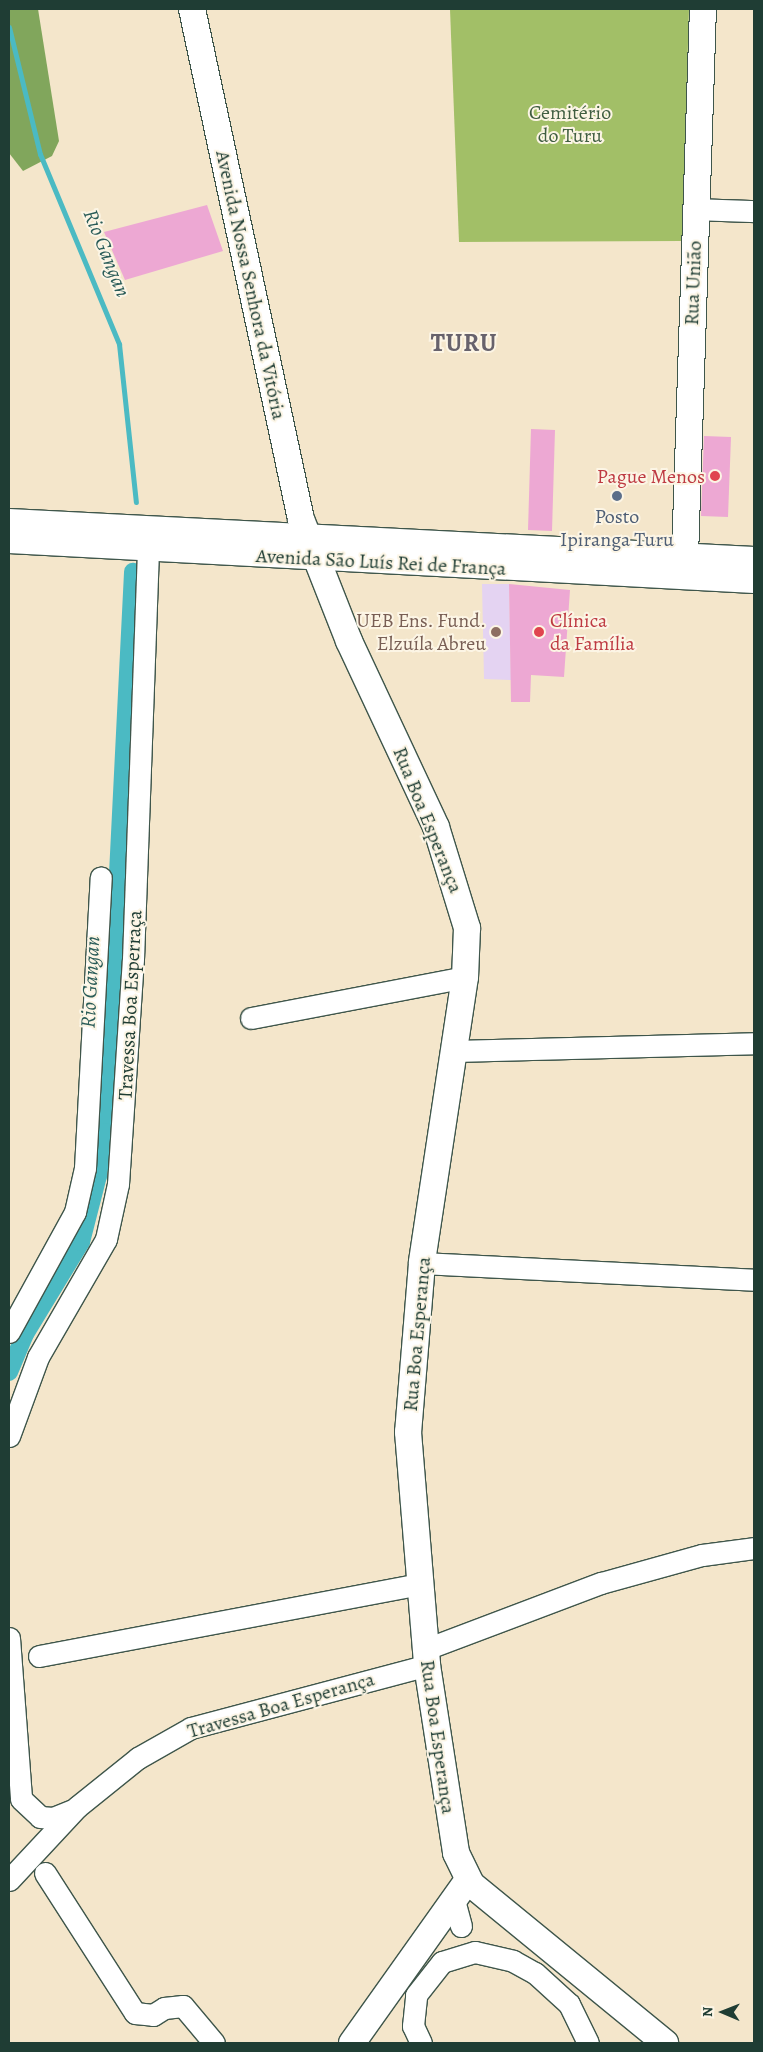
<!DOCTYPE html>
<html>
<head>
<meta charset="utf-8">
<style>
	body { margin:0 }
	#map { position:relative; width:763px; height:2052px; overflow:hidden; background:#f4e6cb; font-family:Alegreya,serif }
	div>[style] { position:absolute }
	.built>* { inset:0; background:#e4d3f2 }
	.green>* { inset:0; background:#a2bf67 }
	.forest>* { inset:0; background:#81a65c }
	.stream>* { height:5px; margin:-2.5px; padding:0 2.5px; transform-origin:2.5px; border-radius:2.5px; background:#4bbac3 }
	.canal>* { height:18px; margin:-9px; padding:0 9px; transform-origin:9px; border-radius:9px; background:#4bbac3 }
	.building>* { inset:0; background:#eda8d3 }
	.roads { filter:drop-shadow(1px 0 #3f564b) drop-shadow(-1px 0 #3f564b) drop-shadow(0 1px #3f564b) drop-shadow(0 -1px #3f564b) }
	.minor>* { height:21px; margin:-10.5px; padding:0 10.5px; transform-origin:10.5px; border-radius:10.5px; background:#fff }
	.major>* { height:26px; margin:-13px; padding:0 13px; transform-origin:13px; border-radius:13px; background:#fff }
	.dots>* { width:14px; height:14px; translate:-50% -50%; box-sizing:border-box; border:2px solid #fcf5e5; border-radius:50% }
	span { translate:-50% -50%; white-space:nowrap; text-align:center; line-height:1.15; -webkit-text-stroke:4px #fcf5e5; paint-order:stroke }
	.park-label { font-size:20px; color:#405e41 }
	.street-label { font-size:20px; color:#1f3d34 }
	.health-label { font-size:20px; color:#be3a42 }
	.right { translate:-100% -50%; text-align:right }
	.left { translate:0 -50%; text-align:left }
	.service-label { font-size:20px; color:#4e5e75 }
	.education-label { font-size:20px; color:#785e54 }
	.water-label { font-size:21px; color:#2a5c58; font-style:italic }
	.district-label { font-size:25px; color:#67626c; font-weight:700; letter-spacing:1px }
	.frame { position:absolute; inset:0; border:10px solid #1f3d34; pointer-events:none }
	.north { position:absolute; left:698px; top:1987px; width:50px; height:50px; -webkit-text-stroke:4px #fcf5e5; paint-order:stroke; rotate:271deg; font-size:14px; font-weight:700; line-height:20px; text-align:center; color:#1f3d34 }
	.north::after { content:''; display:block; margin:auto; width:18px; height:22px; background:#1f3d34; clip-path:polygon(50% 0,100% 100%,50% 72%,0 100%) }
</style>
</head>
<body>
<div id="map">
	<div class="built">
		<i style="clip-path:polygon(482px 584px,509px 584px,511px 680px,484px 679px)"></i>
	</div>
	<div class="green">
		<i style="clip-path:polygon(450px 9px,689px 9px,682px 241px,459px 242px)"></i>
	</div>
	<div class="forest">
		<i style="clip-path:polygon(9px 9px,38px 9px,59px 141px,52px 156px,23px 171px,9px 153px)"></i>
	</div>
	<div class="stream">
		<i style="left:9px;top:27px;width:131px;rotate:76.3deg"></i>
		<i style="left:40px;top:154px;width:206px;rotate:67.4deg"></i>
		<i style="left:119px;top:344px;width:159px;rotate:83.9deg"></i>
	</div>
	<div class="canal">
		<i style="left:9px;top:1372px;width:41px;rotate:-67.2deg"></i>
		<i style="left:25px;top:1334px;width:108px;rotate:-58.7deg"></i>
		<i style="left:81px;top:1242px;width:68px;rotate:-75.6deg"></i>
		<i style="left:98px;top:1176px;width:62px;rotate:-82.5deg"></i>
		<i style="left:106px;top:1115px;width:544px;rotate:-87.15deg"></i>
	</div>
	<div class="building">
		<i style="clip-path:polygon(207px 205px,223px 251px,125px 280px,104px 232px)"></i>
		<i style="clip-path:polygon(531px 429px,555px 430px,552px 531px,528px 530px)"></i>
		<i style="clip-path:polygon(704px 436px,731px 437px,728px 517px,701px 516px)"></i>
		<i style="clip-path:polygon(509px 584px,570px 590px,564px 677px,531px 675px,530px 702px,511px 702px)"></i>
	</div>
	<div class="roads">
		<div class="minor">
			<i style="left:696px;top:209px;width:58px;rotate:2deg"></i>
			<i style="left:251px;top:1018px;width:218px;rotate:-10.8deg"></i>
			<i style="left:455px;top:1051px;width:299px;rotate:-1.5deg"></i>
			<i style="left:422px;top:1263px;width:332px;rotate:2.9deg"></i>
			<i style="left:9px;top:1332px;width:137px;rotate:-61.2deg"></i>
			<i style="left:75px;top:1212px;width:45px;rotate:-77.2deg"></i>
			<i style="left:85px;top:1168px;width:291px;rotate:-86.9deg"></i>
			<i style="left:9px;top:1436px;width:84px;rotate:-69.8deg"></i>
			<i style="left:38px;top:1357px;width:136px;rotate:-60deg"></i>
			<i style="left:106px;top:1239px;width:56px;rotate:-77.7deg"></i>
			<i style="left:118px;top:1184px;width:225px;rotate:-86.2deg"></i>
			<i style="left:133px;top:959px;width:410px;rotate:-87.9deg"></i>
			<i style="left:9px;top:1638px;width:161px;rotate:85.7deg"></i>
			<i style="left:21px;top:1799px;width:26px;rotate:43deg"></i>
			<i style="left:40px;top:1817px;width:13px;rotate:4deg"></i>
			<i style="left:53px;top:1818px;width:22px;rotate:-22deg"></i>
			<i style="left:426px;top:1649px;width:187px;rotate:-20.7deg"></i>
			<i style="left:601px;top:1583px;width:105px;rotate:-15.5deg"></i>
			<i style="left:702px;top:1555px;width:52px;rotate:-7.7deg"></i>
			<i style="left:39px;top:1656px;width:387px;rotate:-10.7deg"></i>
			<i style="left:45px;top:1873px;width:166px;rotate:57.3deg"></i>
			<i style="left:135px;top:2013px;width:18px;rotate:6deg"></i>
			<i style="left:153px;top:2015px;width:13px;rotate:-32deg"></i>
			<i style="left:164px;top:2008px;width:19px;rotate:-6deg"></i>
			<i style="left:183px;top:2006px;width:48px;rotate:50deg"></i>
			<i style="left:9px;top:1880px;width:100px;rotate:-47deg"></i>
			<i style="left:77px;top:1807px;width:78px;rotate:-38.8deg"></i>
			<i style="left:138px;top:1758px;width:61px;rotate:-29.5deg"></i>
			<i style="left:191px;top:1728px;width:244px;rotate:-14.9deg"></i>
			<i style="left:454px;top:1900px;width:27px;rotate:75deg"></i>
			<i style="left:421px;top:2043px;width:19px;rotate:-115deg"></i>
			<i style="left:413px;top:2026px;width:31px;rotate:-84deg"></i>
			<i style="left:416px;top:1995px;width:42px;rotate:-51.8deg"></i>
			<i style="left:442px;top:1962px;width:34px;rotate:-17deg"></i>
			<i style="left:475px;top:1952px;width:39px;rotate:13deg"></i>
			<i style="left:513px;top:1961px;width:25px;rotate:29deg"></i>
			<i style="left:535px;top:1973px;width:46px;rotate:42.4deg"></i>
			<i style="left:569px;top:2004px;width:43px;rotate:64deg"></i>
		</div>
		<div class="major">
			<i style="left:192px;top:9px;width:522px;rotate:77.94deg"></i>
			<i style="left:301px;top:519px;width:131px;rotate:68.5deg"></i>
			<i style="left:349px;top:641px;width:205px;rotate:64.9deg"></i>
			<i style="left:436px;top:827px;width:106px;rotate:72.9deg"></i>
			<i style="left:467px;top:928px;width:49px;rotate:92.3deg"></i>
			<i style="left:465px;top:977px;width:289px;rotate:98.6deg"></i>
			<i style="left:422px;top:1263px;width:170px;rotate:94.7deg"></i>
			<i style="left:408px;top:1432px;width:234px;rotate:85.3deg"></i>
			<i style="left:427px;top:1665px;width:190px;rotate:81.2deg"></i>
			<i style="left:456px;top:1853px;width:34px;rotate:64deg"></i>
			<i style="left:471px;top:1884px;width:251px;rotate:39.3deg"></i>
			<i style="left:9px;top:522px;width:746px;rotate:2.92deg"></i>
			<i style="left:9px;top:540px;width:746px;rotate:3.07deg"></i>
			<i style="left:685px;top:556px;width:547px;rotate:-88.12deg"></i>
			<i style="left:352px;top:2043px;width:200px;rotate:-54.6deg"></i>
		</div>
	</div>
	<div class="dots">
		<i style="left:715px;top:476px;background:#e0444e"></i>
		<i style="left:617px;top:496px;background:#5c6f8a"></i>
		<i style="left:496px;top:632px;background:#8d6e63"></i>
		<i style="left:539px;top:632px;background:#e0444e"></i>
	</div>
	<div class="park-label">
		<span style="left:570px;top:124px">Cemitério<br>do Turu</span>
	</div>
	<div class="street-label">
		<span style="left:693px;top:283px;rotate:-88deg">Rua União</span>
		<span style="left:251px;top:285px;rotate:78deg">Avenida Nossa Senhora da Vitória</span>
		<span style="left:381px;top:562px;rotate:3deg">Avenida São Luís Rei de França</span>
		<span style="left:428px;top:820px;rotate:68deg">Rua Boa Esperança</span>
		<span style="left:130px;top:1005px;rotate:-87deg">Travessa Boa Esperraça</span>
		<span style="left:417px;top:1334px;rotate:-85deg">Rua Boa Esperança</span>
		<span style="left:281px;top:1705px;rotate:-16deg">Travessa Boa Esperança</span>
		<span style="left:438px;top:1737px;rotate:82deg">Rua Boa Esperança</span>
	</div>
	<div class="health-label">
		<span class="right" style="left:705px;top:476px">Pague Menos</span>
		<span class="left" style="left:550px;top:632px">Clínica<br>da Família</span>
	</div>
	<div class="service-label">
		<span style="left:617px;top:528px">Posto<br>Ipiranga Turu</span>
	</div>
	<div class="education-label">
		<span class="right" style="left:486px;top:632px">UEB Ens. Fund.<br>Elzuíla Abreu</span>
	</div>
	<div class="water-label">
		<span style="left:107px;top:253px;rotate:68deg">Rio Gangan</span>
		<span style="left:90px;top:982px;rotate:-87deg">Rio Gangan</span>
	</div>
	<div class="district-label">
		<span style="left:464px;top:343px">TURU</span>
	</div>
	<div class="frame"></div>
	<div class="north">N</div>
</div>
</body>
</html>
